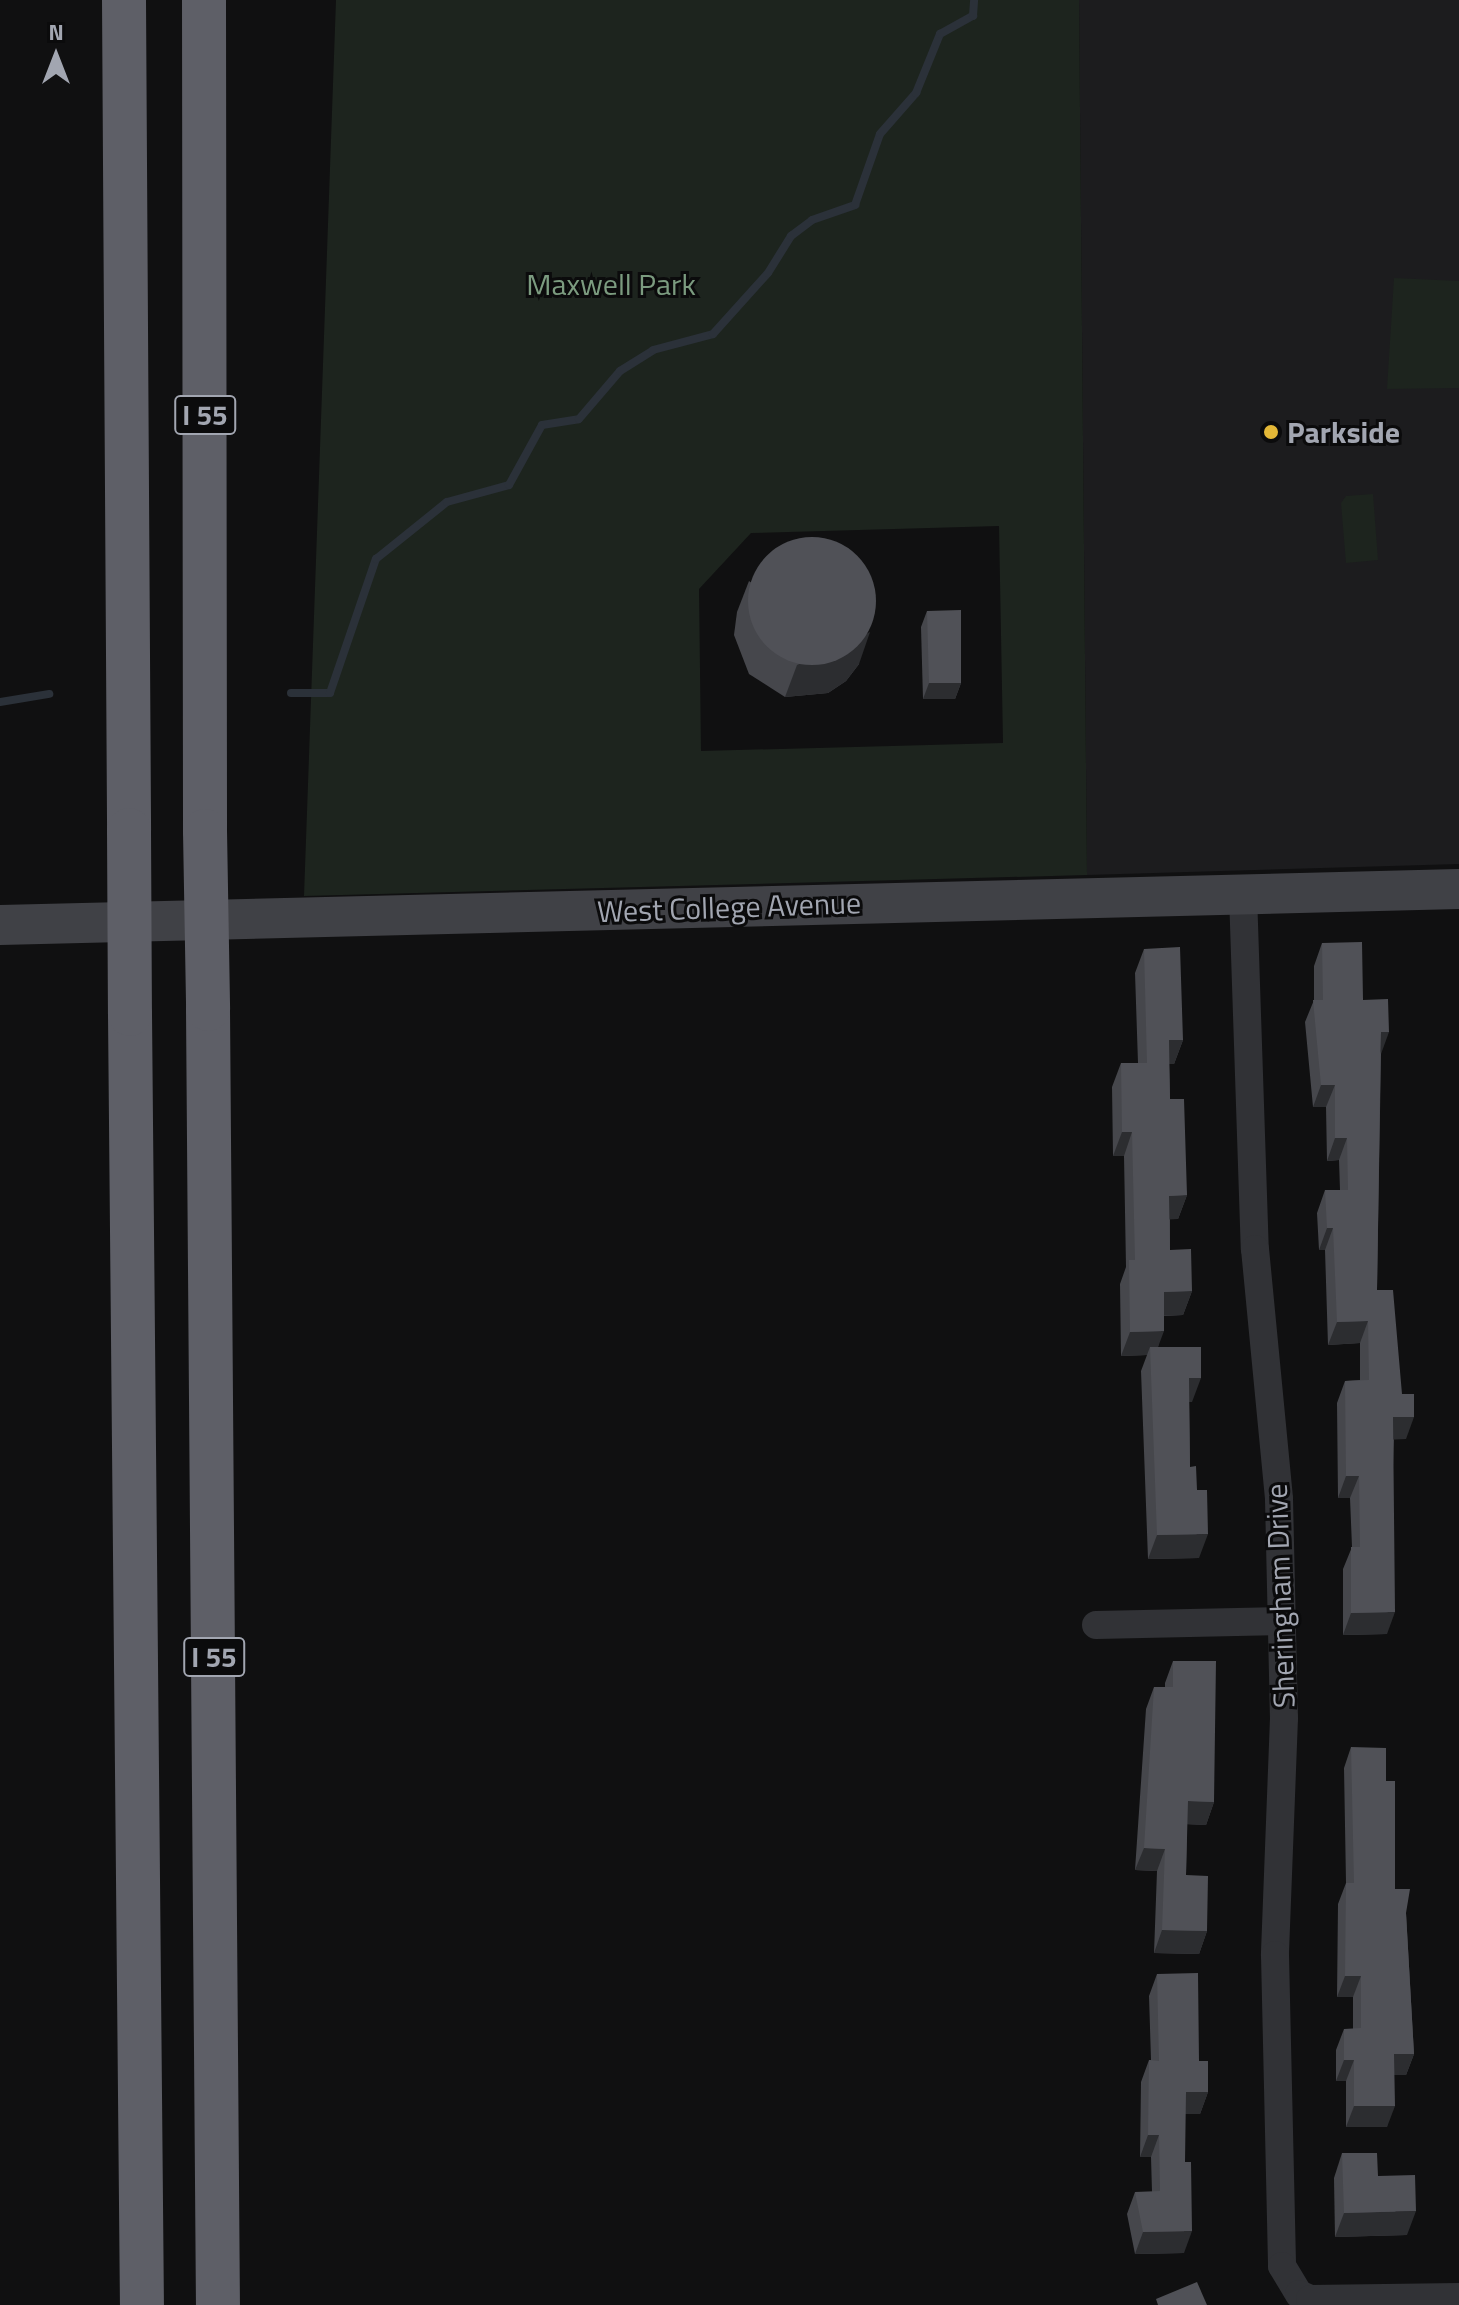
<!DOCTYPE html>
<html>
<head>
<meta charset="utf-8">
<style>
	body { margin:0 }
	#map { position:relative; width:1459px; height:2305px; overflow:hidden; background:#101011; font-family:"Titillium Web",sans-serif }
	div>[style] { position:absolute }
	.built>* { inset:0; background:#1c1c1e }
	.green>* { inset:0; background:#1d241e }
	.stream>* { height:8px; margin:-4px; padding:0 4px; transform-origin:4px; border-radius:4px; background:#2b3139 }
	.street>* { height:28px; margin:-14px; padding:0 14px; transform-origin:14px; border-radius:14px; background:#313236 }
	.secondary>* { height:40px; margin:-20px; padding:0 20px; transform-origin:20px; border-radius:20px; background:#404146 }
	.highway>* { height:44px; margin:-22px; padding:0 22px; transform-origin:22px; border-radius:22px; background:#5e5f67 }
	.highway-bridge>* { height:44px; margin:-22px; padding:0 22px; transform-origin:22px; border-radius:22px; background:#5e5f67 }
	.wall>* { inset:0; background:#46474c }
	.shaded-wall>* { inset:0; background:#2c2d30 }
	.building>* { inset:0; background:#505157 }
	.round { border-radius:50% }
	.dots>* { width:22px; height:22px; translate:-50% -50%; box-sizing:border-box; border:4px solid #0b0b0c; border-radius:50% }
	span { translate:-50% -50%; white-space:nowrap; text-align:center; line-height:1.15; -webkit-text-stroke:6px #0b0b0c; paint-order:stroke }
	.shield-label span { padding:2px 6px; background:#0b0b0c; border:2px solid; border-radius:6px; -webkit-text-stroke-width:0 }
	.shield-label { font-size:28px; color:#a2a6b1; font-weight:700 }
	.park-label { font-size:30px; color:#7b9b7f }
	.poi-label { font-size:30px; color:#a2a6b1; font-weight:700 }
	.left { translate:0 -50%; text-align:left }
	.street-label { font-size:30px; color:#a2a6b1 }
	.north { position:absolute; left:16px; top:16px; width:80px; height:80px; -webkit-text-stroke:6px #0b0b0c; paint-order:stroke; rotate:0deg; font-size:22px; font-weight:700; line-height:32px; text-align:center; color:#a2a6b1 }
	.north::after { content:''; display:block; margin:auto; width:28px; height:36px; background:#a2a6b1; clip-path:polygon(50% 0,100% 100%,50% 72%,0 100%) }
</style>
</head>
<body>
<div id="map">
	<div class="built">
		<i style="clip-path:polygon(1079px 0,1459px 0,1459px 864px,1087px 875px)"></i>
	</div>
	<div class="green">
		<i style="clip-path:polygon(evenodd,336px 0,1079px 0,1087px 875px,304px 896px,336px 0,999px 526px,1003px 743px,701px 751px,699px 589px,751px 533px,999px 526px)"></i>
		<i style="clip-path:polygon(1394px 278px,1459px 281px,1459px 388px,1387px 389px)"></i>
		<i style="clip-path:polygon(1373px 494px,1378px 560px,1346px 563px,1341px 503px,1346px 496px)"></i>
	</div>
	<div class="stream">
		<i style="left:291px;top:693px;width:39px"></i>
		<i style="left:330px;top:693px;width:142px;rotate:-71.1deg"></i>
		<i style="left:376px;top:559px;width:91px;rotate:-38.8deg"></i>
		<i style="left:447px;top:502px;width:64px;rotate:-15.3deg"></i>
		<i style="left:509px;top:485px;width:68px;rotate:-61.2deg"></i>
		<i style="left:542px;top:425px;width:37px;rotate:-9deg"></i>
		<i style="left:579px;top:419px;width:63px;rotate:-49.5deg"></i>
		<i style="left:620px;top:371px;width:39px;rotate:-32deg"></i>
		<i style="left:653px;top:350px;width:62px;rotate:-14.9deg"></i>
		<i style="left:713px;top:334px;width:82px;rotate:-48deg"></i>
		<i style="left:768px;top:273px;width:44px;rotate:-58.1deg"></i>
		<i style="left:791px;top:236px;width:26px;rotate:-37deg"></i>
		<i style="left:812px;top:220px;width:46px;rotate:-19.2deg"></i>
		<i style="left:855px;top:205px;width:75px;rotate:-70.6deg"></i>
		<i style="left:880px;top:134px;width:55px;rotate:-48.7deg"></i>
		<i style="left:916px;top:93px;width:64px;rotate:-67.9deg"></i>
		<i style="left:940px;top:34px;width:38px;rotate:-29deg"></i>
		<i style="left:973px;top:16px;width:16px;rotate:-86deg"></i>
		<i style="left:0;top:702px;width:50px;rotate:-9.3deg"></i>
	</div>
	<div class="street">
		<i style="left:1243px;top:894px;width:355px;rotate:88.1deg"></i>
		<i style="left:1255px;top:1249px;width:251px;rotate:84.5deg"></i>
		<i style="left:1279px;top:1499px;width:219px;rotate:88.7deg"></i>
		<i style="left:1284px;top:1718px;width:237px;rotate:92.2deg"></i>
		<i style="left:1275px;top:1955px;width:311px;rotate:88.7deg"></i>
		<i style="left:1282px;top:2266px;width:33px;rotate:59deg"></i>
		<i style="left:1299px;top:2294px;width:12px;rotate:24deg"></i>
		<i style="left:1310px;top:2299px;width:149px;rotate:-0.8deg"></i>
		<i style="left:1096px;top:1625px;width:186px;rotate:-1.2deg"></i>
	</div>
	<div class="secondary">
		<i style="left:0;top:925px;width:1459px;rotate:-1.41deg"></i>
	</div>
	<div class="highway">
		<i style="left:124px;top:0;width:830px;rotate:89.65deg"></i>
		<i style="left:204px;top:0;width:831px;rotate:89.93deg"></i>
		<i style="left:208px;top:1009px;width:1296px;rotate:89.56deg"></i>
		<i style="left:130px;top:1014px;width:1291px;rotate:89.47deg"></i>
	</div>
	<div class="highway-bridge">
		<i style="left:129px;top:830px;width:184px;rotate:89.7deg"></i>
		<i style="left:205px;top:831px;width:178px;rotate:89deg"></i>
	</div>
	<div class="wall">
		<i style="clip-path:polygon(749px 581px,859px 664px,846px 681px,828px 693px,785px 697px,749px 674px,734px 635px,737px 612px)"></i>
		<i style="clip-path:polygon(927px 611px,961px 683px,955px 699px,923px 699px,921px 627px)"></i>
		<i style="clip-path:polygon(1322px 943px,1363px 1000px,1381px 1054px,1377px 1290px,1406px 1439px,1394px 1439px,1387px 1634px,1343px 1635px,1343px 1569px,1352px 1547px,1350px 1498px,1338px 1498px,1337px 1403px,1345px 1381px,1360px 1380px,1360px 1343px,1328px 1345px,1325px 1250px,1319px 1250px,1317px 1213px,1325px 1190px,1340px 1190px,1339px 1160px,1327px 1161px,1326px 1107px,1313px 1107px,1305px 1022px,1314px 1000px,1314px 966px)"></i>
		<i style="clip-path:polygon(1144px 949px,1183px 1040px,1174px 1064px,1169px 1064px,1170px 1099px,1187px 1195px,1178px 1219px,1170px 1219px,1170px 1250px,1192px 1291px,1183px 1315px,1164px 1316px,1158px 1347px,1192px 1402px,1189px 1402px,1190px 1467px,1199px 1558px,1148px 1559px,1141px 1371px,1147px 1355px,1121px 1356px,1120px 1284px,1126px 1267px,1124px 1156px,1113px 1156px,1112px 1087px,1121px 1063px,1138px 1063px,1135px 973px)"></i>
		<i style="clip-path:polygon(1173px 1661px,1214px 1802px,1206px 1825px,1187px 1824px,1186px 1875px,1207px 1931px,1199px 1954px,1154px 1953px,1157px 1871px,1135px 1870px,1146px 1709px,1154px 1687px,1165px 1687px,1165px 1683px)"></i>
		<i style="clip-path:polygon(1351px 1747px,1386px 1781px,1395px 1889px,1406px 1913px,1414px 2054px,1406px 2075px,1394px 2075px,1387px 2127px,1346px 2127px,1346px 2081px,1336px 2081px,1336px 2050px,1344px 2029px,1353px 2029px,1353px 1997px,1337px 1997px,1338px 1904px,1346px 1883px,1344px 1768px)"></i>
		<i style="clip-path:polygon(1157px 1974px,1199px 2061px,1208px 2092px,1200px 2114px,1185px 2114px,1184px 2253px,1135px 2254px,1127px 2214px,1135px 2192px,1152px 2192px,1151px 2157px,1140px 2157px,1141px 2082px,1149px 2060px,1151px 2060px,1149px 1996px)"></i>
		<i style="clip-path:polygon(1342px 2153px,1378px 2176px,1407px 2235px,1335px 2237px,1334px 2178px)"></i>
	</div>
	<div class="shaded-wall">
		<i style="clip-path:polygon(870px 632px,859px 664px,846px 681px,828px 693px,785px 697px,797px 665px)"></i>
		<i style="clip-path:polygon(929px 683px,961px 683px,955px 699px,923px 699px)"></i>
		<i style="clip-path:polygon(1381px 1032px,1389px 1032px,1381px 1054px)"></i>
		<i style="clip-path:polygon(1169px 1040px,1183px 1040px,1174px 1064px,1160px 1064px)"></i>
		<i style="clip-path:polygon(1321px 1085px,1335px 1085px,1326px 1107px,1313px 1107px)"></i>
		<i style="clip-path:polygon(1122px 1132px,1132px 1132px,1124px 1156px,1113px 1156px)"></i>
		<i style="clip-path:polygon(1335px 1138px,1347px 1138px,1339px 1160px,1327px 1161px)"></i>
		<i style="clip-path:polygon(1187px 1195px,1178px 1219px,1160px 1220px,1169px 1196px)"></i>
		<i style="clip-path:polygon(1327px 1228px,1333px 1228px,1325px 1250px,1319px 1250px)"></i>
		<i style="clip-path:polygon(1192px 1291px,1183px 1315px,1155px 1316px,1164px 1292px)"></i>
		<i style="clip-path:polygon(1368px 1321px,1360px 1343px,1328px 1345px,1337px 1322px)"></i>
		<i style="clip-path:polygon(1164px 1331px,1155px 1355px,1150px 1347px,1147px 1355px,1121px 1356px,1130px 1332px)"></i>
		<i style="clip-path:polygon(1189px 1378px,1201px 1378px,1192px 1402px,1180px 1402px)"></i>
		<i style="clip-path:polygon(1393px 1417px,1414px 1417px,1406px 1439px,1385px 1440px)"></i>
		<i style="clip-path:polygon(1346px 1476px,1359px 1476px,1350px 1498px,1338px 1498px)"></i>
		<i style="clip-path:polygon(1208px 1534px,1199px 1558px,1148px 1559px,1157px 1535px)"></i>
		<i style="clip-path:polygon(1395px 1612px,1387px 1634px,1343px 1635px,1351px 1613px)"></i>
		<i style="clip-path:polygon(1188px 1801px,1214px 1802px,1206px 1825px,1179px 1824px)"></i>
		<i style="clip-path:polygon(1144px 1848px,1165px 1849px,1157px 1871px,1135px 1870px)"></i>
		<i style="clip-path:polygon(1162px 1930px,1207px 1931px,1199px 1954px,1154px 1953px)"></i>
		<i style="clip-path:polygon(1345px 1976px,1361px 1976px,1353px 1997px,1337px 1997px)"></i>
		<i style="clip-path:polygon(1394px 2054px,1414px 2054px,1406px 2075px,1387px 2075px)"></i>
		<i style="clip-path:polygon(1344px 2060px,1354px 2060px,1346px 2081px,1336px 2081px)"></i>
		<i style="clip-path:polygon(1186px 2092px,1208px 2092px,1200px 2114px,1178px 2114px)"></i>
		<i style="clip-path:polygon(1354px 2106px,1395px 2106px,1387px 2127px,1346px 2127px)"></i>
		<i style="clip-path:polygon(1148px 2135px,1159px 2135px,1151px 2157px,1140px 2157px)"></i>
		<i style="clip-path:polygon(1416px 2211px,1407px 2235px,1335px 2237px,1344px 2213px)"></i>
		<i style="clip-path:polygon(1192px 2231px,1184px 2253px,1135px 2254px,1143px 2232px)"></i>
	</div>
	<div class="building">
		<i class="round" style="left:748px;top:537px;width:128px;height:128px"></i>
		<i style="clip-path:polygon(961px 610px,961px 683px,929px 683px,927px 611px)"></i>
		<i style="clip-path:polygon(1362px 942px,1363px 1000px,1388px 999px,1389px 1032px,1381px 1032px,1377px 1290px,1393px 1290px,1402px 1394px,1414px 1394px,1414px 1417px,1393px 1417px,1395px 1612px,1351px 1613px,1351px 1547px,1360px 1547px,1359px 1476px,1346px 1476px,1345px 1381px,1369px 1380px,1368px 1321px,1337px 1322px,1333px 1228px,1327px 1228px,1325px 1190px,1348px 1190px,1347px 1138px,1335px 1138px,1335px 1085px,1321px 1085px,1313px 1000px,1323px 1000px,1322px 943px)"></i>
		<i style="clip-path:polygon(1180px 947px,1183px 1040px,1169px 1040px,1170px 1099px,1184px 1099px,1187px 1195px,1169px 1196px,1170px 1250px,1191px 1249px,1192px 1291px,1164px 1292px,1164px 1331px,1130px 1332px,1129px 1260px,1135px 1260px,1132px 1132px,1122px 1132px,1121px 1063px,1147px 1063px,1144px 949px)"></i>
		<i style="clip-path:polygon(1150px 1347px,1201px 1347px,1201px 1378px,1189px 1378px,1190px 1467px,1196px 1466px,1197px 1490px,1207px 1490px,1208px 1534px,1157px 1535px)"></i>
		<i style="clip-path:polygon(1173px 1661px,1216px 1661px,1214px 1802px,1188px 1801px,1186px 1875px,1208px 1876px,1207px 1931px,1162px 1930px,1165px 1849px,1144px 1848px,1154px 1687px,1173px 1687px)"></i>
		<i style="clip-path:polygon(1351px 1747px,1386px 1748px,1386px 1781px,1395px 1781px,1395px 1889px,1410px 1889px,1406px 1913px,1414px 2054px,1394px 2054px,1395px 2106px,1354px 2106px,1354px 2060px,1344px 2060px,1344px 2029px,1361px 2028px,1361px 1976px,1345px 1976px,1346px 1883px,1354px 1883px)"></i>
		<i style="clip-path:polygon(1198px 1973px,1199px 2061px,1208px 2061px,1208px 2092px,1186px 2092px,1185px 2162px,1191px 2162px,1192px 2231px,1143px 2232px,1135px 2192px,1160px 2191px,1159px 2135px,1148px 2135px,1149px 2060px,1159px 2061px,1157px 1974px)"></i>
		<i style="clip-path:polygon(1342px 2153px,1377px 2153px,1378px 2176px,1415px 2175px,1416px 2211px,1344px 2213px)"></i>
		<i style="clip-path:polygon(1197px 2282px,1207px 2305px,1158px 2305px,1156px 2299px)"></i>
	</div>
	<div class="dots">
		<i style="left:1271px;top:432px;background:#e3b737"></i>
	</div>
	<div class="shield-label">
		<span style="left:205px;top:415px">I 55</span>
		<span style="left:214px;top:1657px">I 55</span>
	</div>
	<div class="park-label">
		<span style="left:611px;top:284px">Maxwell Park</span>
	</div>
	<div class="poi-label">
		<span class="left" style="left:1287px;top:432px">Parkside</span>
	</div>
	<div class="street-label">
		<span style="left:729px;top:907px;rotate:-2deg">West College Avenue</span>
		<span style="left:1280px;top:1596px;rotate:-92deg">Sheringham Drive</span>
	</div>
	<div class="north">N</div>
</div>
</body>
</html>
